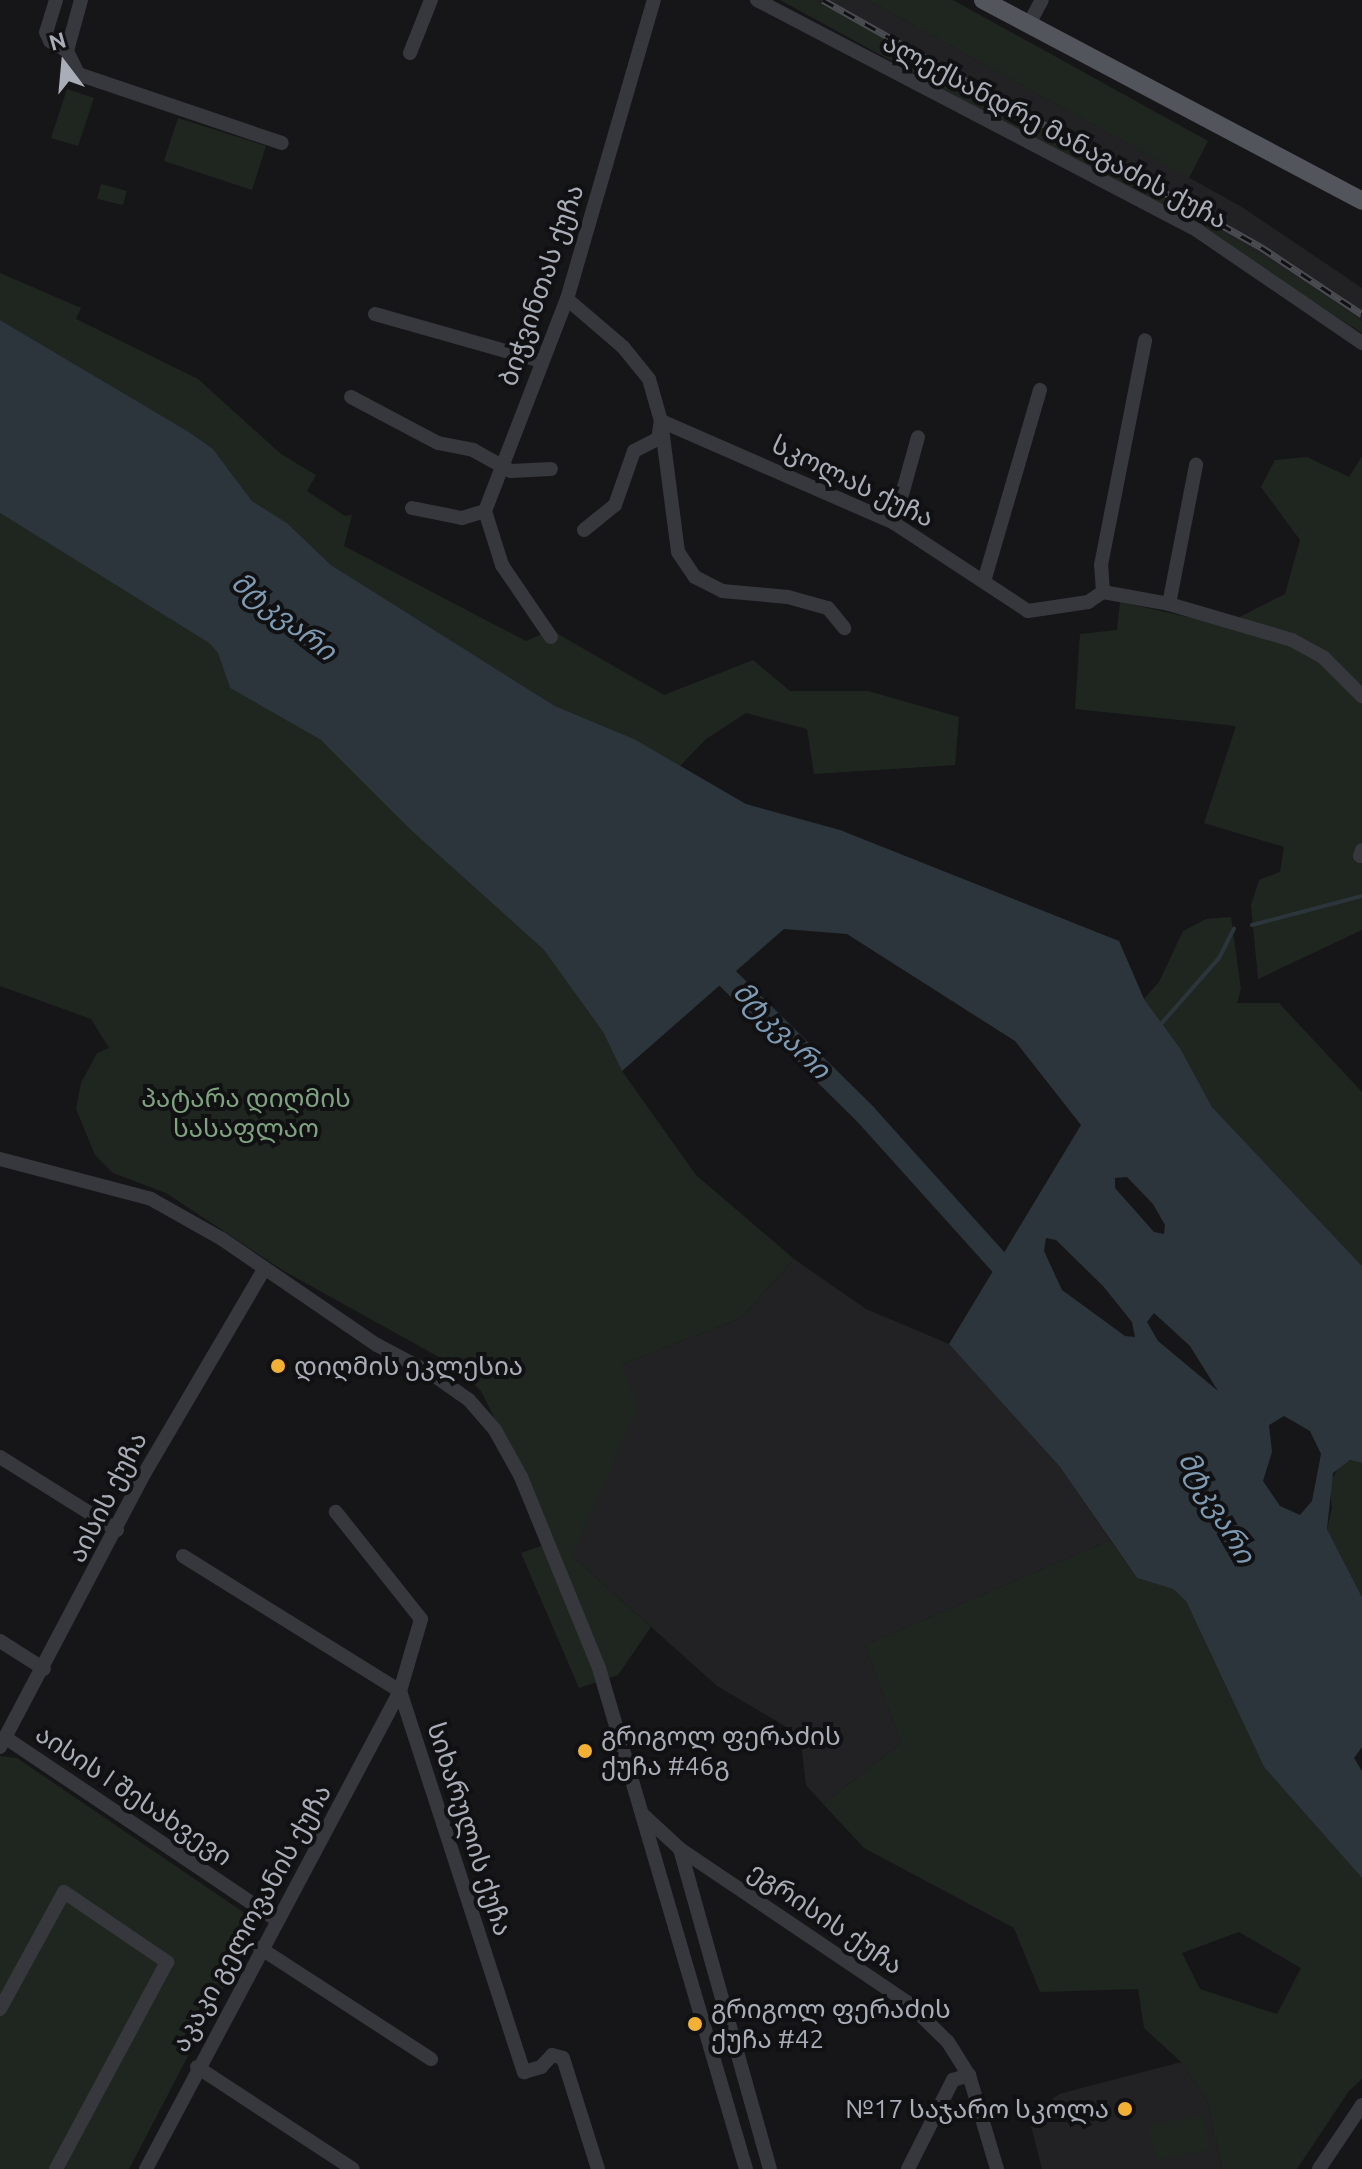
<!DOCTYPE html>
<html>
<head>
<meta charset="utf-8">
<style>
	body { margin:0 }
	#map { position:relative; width:1362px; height:2169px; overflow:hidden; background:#161618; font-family:Ubuntu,"Noto Sans Georgian",sans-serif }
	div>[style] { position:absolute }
	.built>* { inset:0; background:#222225 }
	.green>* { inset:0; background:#1e261f }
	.water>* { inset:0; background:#2c353c }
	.stream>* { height:4px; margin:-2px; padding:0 2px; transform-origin:2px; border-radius:2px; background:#2c353c }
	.river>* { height:22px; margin:-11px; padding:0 11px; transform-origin:11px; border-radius:11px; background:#2c353c }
	.minor>* { height:14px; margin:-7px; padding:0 7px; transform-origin:7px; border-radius:7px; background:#37383d }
	.major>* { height:18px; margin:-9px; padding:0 9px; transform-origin:9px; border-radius:9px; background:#53555c }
	.rail>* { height:7px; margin-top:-3.5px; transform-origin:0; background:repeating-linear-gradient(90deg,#111113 0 12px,#4a4c52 0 24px); box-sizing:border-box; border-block:2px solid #4a4c52 }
	.dots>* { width:22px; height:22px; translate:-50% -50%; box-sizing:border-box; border:4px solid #111113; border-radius:50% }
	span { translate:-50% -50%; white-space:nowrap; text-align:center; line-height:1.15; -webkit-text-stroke:8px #111113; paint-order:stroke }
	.street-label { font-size:26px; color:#a8adb8 }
	.park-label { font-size:26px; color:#7fa381 }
	.poi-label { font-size:26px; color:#a8adb8 }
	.left { translate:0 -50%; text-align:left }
	.right { translate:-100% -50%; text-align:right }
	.water-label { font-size:28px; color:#7f9bb3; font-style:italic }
	.north { position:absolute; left:24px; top:24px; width:80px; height:80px; -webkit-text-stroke:6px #111113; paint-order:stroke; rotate:344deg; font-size:22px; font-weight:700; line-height:32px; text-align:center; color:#a8adb8 }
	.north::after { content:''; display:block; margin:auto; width:28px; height:36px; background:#a8adb8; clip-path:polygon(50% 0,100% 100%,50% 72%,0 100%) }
</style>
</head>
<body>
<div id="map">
	<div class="built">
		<i style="clip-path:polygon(815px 0,868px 0,1242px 207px,1362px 288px,1362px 321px,1185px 209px)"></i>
		<i style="clip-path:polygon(794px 1259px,866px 1309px,949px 1344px,1060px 1467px,1110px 1540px,865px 1645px,901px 1743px,823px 1804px,806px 1785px,800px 1735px,717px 1686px,572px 1556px,594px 1499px,621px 1365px,741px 1318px)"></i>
		<i style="clip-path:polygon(1181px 2062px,1207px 2100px,1222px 2169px,1042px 2169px,1029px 2118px,1059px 2094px)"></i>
	</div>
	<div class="green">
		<i style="clip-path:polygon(780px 0,815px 0,1185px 209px,1320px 292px,1362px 321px,1362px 333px,1203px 231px)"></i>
		<i style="clip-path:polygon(868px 0,953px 0,1208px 141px,1189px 178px)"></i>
		<i style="clip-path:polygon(67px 89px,94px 98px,78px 146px,51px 138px)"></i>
		<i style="clip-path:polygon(178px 118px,266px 146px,252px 190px,164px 161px)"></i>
		<i style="clip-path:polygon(101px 184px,127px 191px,123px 205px,97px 199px)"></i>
		<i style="clip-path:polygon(0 273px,81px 308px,76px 319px,198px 379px,281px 454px,316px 475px,307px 491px,345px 516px,352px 515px,344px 546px,526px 641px,551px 630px,664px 695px,753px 660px,790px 691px,868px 691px,959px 717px,955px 765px,814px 774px,807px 729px,746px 713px,706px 739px,678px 768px,634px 739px,555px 706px,331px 565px,287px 523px,252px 501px,213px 449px,189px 432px,0 320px)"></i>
		<i style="clip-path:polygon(1362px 456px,1362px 930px,1258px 979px,1251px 905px,1259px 880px,1280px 872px,1284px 847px,1204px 823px,1236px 726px,1075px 709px,1080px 634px,1117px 630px,1120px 602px,1224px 625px,1285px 594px,1300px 540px,1261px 487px,1275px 460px,1307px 457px,1349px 477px)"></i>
		<i style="clip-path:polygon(0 513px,209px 643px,218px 653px,230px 688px,321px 740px,350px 766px,413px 832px,544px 950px,603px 1032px,622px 1071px,696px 1175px,794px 1259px,741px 1318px,621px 1365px,638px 1406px,572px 1556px,651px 1627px,618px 1675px,579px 1688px,521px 1553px,555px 1541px,481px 1391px,457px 1367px,284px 1271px,166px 1193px,113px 1173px,95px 1155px,76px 1109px,81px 1083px,97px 1053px,109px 1048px,91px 1019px,0 986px)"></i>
		<i style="clip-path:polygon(1231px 917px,1241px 989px,1237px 1003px,1279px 1003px,1362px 1092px,1362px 1266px,1212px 1107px,1180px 1048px,1144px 999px,1159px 982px,1183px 931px,1206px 919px)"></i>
		<i style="clip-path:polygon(1350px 1460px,1362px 1463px,1362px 1597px,1327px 1529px,1332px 1508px,1329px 1484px,1341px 1463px)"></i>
		<i style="clip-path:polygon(evenodd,1110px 1540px,1137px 1578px,1173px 1589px,1186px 1601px,1264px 1767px,1362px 1878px,1362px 2079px,1349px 2091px,1297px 2169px,1222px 2169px,1207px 2100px,1181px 2062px,1144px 2028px,1138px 1989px,1040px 1992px,1014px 1928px,864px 1848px,823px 1804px,901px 1743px,865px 1645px,1110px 1540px,1239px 1932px,1301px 1968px,1277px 2014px,1200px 1989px,1182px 1953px,1239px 1932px)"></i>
		<i style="clip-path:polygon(0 1756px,17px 1758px,258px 1922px,129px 2169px,0 2169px)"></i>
		<i style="clip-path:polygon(1204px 2115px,1210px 2150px,1155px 2160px,1149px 2125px)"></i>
	</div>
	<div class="water">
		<i style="clip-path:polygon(evenodd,0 320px,189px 432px,213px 449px,252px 501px,287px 523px,331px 565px,555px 706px,634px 739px,746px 804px,840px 830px,1119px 941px,1144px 999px,1180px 1048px,1212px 1107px,1362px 1266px,1362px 1463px,1350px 1460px,1333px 1473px,1327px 1529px,1362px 1597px,1362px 1747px,1354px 1758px,1362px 1771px,1362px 1878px,1264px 1767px,1186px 1601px,1173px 1589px,1137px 1578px,1060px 1467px,949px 1344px,1081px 1125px,1015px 1041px,847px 934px,784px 929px,622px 1071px,603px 1032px,544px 950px,413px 832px,321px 740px,230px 688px,218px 653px,209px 643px,0 513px,0 320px,1127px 1177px,1153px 1204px,1165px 1225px,1164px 1234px,1154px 1232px,1115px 1188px,1115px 1178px,1127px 1177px,0 320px,1046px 1238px,1056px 1240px,1103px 1286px,1132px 1322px,1135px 1337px,1125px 1336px,1062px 1290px,1044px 1251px,1046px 1238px,0 320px,1154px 1313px,1190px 1346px,1218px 1391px,1158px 1341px,1147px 1322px,1154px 1313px,0 320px,1284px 1416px,1310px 1431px,1321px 1454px,1312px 1501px,1300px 1515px,1280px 1506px,1263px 1481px,1272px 1452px,1269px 1425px,1284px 1416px)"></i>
	</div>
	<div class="stream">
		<i style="left:1252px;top:925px;width:114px;rotate:-14.8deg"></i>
		<i style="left:1161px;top:1024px;width:88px;rotate:-48.7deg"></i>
		<i style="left:1219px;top:958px;width:33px;rotate:-63deg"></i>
	</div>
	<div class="river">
		<i style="left:708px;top:959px;width:222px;rotate:44.6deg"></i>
		<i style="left:866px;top:1115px;width:227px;rotate:48deg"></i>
	</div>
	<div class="minor">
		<i style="left:56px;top:0;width:34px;rotate:107deg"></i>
		<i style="left:46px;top:32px;width:10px;rotate:66deg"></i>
		<i style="left:50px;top:41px;width:20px;rotate:30deg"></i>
		<i style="left:81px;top:0;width:53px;rotate:105.4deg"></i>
		<i style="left:67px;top:51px;width:25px;rotate:64deg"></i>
		<i style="left:78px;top:74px;width:215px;rotate:18.7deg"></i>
		<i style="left:757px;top:0;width:498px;rotate:27.6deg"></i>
		<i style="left:1198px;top:231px;width:199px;rotate:34.3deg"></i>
		<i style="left:1029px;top:24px;width:27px;rotate:-62deg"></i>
		<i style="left:410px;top:53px;width:57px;rotate:-68.4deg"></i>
		<i style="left:567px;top:299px;width:74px;rotate:40.6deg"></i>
		<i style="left:623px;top:347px;width:41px;rotate:50.9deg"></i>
		<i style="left:649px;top:379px;width:44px;rotate:74.1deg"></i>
		<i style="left:661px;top:421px;width:132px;rotate:82.6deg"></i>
		<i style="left:678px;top:552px;width:30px;rotate:56deg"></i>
		<i style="left:695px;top:577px;width:30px;rotate:27deg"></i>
		<i style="left:722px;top:591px;width:66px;rotate:5.2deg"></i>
		<i style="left:788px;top:597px;width:41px;rotate:15.4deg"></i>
		<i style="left:828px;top:608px;width:26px;rotate:51deg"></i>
		<i style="left:375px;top:314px;width:173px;rotate:15.8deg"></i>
		<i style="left:351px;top:397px;width:98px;rotate:27.9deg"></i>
		<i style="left:438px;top:443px;width:36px;rotate:11deg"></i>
		<i style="left:473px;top:450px;width:43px;rotate:28.9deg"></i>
		<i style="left:511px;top:471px;width:40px;rotate:-2.9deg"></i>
		<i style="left:412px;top:508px;width:51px;rotate:11.3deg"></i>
		<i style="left:462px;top:518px;width:24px;rotate:-17deg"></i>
		<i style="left:485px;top:511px;width:227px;rotate:-68.9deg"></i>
		<i style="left:567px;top:299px;width:311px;rotate:-73.8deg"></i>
		<i style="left:485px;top:511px;width:57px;rotate:72.5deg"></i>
		<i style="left:502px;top:565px;width:87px;rotate:55.8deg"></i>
		<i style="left:894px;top:523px;width:89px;rotate:-74.4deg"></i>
		<i style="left:584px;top:530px;width:40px;rotate:-39deg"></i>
		<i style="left:615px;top:505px;width:57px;rotate:-70.6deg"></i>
		<i style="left:634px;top:451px;width:27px;rotate:-27deg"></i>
		<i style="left:658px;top:439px;width:18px;rotate:-81deg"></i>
		<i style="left:661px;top:421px;width:254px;rotate:23.6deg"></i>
		<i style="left:894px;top:523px;width:160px;rotate:33.3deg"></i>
		<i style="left:1028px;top:611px;width:61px;rotate:-8.5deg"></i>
		<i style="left:1088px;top:602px;width:18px;rotate:-34deg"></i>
		<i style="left:1103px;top:592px;width:67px;rotate:10.3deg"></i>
		<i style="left:1169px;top:604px;width:128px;rotate:16.3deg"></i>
		<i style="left:1292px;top:640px;width:37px;rotate:29deg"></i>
		<i style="left:1324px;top:658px;width:54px;rotate:45deg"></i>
		<i style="left:985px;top:578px;width:196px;rotate:-73.7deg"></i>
		<i style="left:1103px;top:592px;width:27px;rotate:-94deg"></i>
		<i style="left:1101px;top:565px;width:229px;rotate:-78.9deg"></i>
		<i style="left:1169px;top:604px;width:142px;rotate:-79deg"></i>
		<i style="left:1360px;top:856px;width:6px;rotate:-72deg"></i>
		<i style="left:0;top:1159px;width:156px;rotate:14.8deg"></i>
		<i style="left:151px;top:1199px;width:81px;rotate:29.4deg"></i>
		<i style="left:222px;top:1239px;width:188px;rotate:34.4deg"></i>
		<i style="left:377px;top:1345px;width:62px;rotate:27.8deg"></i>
		<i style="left:432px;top:1374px;width:45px;rotate:35.1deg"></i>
		<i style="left:469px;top:1400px;width:40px;rotate:49deg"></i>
		<i style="left:495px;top:1430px;width:54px;rotate:61deg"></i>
		<i style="left:521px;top:1477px;width:206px;rotate:67.8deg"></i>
		<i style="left:599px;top:1668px;width:522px;rotate:73.65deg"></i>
		<i style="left:0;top:1457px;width:138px;rotate:32deg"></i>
		<i style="left:183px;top:1556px;width:256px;rotate:31.9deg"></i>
		<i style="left:400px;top:1691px;width:401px;rotate:72deg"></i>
		<i style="left:524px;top:2072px;width:18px;rotate:-16deg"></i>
		<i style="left:541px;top:2067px;width:16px;rotate:-47deg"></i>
		<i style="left:552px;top:2055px;width:11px;rotate:15deg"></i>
		<i style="left:563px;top:2058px;width:116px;rotate:72.5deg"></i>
		<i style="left:0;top:1641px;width:52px;rotate:32.5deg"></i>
		<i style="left:6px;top:1738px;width:324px;rotate:33.9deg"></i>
		<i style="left:0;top:1747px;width:309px;rotate:-62.2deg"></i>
		<i style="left:144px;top:1474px;width:235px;rotate:-59.6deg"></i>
		<i style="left:642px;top:1814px;width:52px;rotate:42.6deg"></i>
		<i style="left:680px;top:1849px;width:274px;rotate:34deg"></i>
		<i style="left:907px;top:2002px;width:57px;rotate:44.3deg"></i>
		<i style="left:948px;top:2042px;width:39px;rotate:58deg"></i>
		<i style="left:969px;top:2075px;width:98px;rotate:73.4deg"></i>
		<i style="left:680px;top:1849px;width:332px;rotate:74.3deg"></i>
		<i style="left:260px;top:1948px;width:204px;rotate:33deg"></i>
		<i style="left:0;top:2009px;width:133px;rotate:-61.3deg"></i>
		<i style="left:64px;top:1892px;width:125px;rotate:34.2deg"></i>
		<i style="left:167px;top:1962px;width:235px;rotate:118.2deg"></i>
		<i style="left:197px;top:2067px;width:186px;rotate:33.2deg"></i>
		<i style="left:146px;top:2169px;width:541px;rotate:-62.01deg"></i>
		<i style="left:400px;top:1691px;width:75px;rotate:-73.7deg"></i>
		<i style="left:421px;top:1619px;width:137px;rotate:-128.5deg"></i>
		<i style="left:908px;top:2169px;width:100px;rotate:-63.2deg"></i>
		<i style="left:953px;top:2080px;width:17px;rotate:-17deg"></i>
		<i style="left:1319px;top:2169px;width:77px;rotate:-56.1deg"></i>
	</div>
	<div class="major">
		<i style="left:983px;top:0;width:429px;rotate:27.9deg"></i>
	</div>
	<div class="rail">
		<i style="left:823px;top:0;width:503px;rotate:29.42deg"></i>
		<i style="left:1261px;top:247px;width:121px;rotate:33.6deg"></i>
	</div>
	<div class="dots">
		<i style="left:278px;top:1366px;background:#f2b134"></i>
		<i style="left:585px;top:1751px;background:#f2b134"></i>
		<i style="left:695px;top:2024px;background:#f2b134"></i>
		<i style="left:1125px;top:2109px;background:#f2b134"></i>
	</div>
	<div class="street-label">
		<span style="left:1055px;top:131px;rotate:28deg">ალექსანდრე მანაგაძის ქუჩა</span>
		<span style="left:541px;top:285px;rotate:-71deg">ბიჭვინთას ქუჩა</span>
		<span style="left:853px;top:481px;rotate:26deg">სკოლას ქუჩა</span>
		<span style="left:107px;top:1497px;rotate:-63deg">აისის ქუჩა</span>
		<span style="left:134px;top:1795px;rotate:34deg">აისის I შესახვევი</span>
		<span style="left:470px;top:1829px;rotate:72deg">სიხარულის ქუჩა</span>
		<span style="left:251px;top:1918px;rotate:-61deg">აკაკი გელოვანის ქუჩა</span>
		<span style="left:826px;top:1918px;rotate:34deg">ეგრისის ქუჩა</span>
	</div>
	<div class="park-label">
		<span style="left:246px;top:1113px">პატარა დიღმის<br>სასაფლაო</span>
	</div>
	<div class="poi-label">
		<span class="left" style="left:294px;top:1366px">დიღმის ეკლესია</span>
		<span class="left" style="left:601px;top:1751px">გრიგოლ ფერაძის<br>ქუჩა #46გ</span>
		<span class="left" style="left:711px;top:2024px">გრიგოლ ფერაძის<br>ქუჩა #42</span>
		<span class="right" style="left:1109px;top:2109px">№17 საჯარო სკოლა</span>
	</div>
	<div class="water-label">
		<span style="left:284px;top:616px;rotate:38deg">მტკვარი</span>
		<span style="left:782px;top:1030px;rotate:45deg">მტკვარი</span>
		<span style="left:1217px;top:1507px;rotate:60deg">მტკვარი</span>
	</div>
	<div class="north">N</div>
</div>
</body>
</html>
